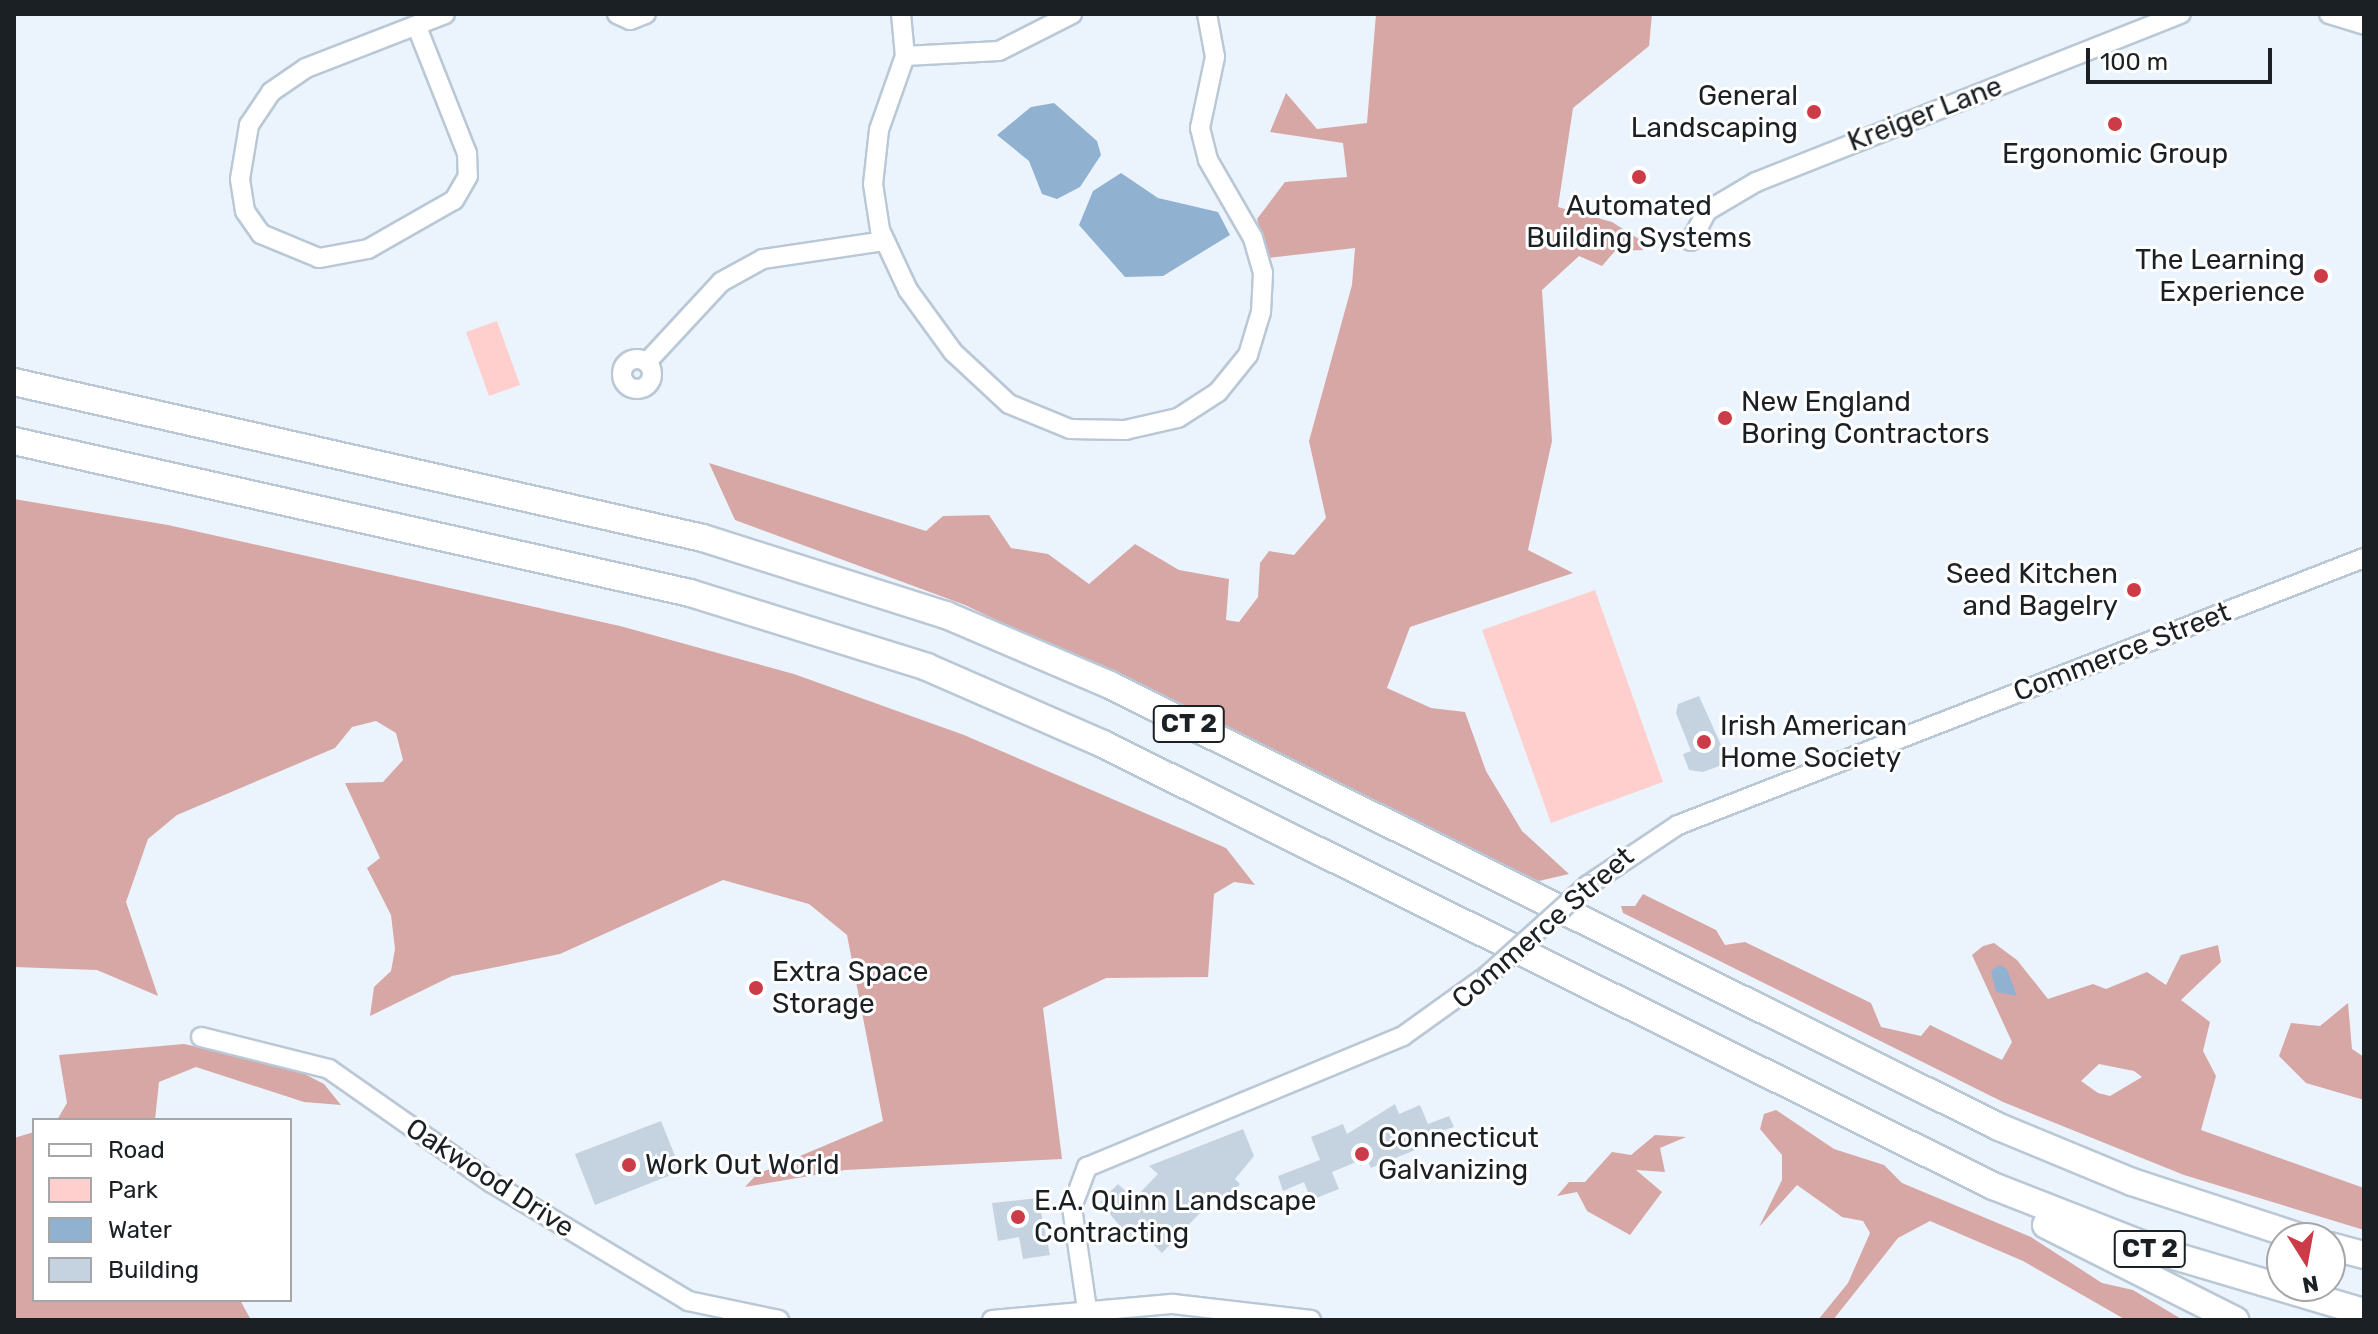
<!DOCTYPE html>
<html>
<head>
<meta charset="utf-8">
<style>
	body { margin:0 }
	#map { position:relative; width:2378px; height:1334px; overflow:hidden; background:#ebf4fd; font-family:Rubik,sans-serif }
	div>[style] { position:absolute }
	.green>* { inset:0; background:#ffcfcd }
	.forest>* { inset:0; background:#d7a7a5 }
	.water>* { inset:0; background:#91b1d1 }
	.building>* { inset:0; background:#c5d3e1 }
	.roads { filter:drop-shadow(2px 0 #bac8d6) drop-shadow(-2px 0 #bac8d6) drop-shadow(0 2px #bac8d6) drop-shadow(0 -2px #bac8d6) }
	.minor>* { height:18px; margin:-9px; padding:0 9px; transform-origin:9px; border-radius:9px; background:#fff }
	.minor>.ring { margin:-9px; padding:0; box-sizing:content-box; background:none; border:18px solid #fff; border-radius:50% }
	.highway>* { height:26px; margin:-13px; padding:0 13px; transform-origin:13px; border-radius:13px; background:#fff }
	.bridges { filter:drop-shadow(2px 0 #bac8d6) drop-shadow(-2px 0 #bac8d6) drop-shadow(0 2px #bac8d6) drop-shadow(0 -2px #bac8d6) }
	.minor-bridge>* { height:18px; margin:-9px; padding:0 9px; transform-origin:9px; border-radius:9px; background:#fff }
	.dots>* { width:22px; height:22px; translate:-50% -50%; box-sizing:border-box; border:4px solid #fff; border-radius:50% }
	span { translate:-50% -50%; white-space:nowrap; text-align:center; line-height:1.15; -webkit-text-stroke:6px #fff; paint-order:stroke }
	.shield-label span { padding:2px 6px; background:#fff; border:2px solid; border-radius:6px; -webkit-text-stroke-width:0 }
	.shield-label { font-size:26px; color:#1b2025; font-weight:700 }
	.poi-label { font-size:28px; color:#1b2025 }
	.right { translate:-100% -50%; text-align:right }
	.left { translate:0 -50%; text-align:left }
	.street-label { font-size:28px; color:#1b2025 }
	.frame { position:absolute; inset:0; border:16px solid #1b2025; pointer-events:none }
	.legend { position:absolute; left:32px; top:1118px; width:260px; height:184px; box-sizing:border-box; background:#fff; border:2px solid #a4a6a8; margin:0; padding:10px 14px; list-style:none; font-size:24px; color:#1b2025 }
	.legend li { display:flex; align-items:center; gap:16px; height:40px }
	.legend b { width:40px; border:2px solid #a4a6a8 }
	.north { position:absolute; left:2266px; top:1222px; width:80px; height:80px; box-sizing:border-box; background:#fff; border:2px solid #a4a6a8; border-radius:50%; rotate:169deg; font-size:22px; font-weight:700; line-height:32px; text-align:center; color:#1b2025 }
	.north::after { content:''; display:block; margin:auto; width:28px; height:36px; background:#cb3b48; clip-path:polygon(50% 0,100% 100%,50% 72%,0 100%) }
	.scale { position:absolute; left:2086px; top:48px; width:186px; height:36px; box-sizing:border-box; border:4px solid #1b2025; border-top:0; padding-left:10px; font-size:24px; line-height:28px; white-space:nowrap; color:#1b2025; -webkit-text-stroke:6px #fff; paint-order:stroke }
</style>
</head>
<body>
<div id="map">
	<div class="green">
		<i style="clip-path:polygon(497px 321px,520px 385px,489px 396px,466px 332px)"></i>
		<i style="clip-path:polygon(1595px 590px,1663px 782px,1551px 823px,1482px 630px)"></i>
	</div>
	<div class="forest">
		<i style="clip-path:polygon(1376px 14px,1652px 14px,1649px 46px,1573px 108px,1558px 207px,1612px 222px,1645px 243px,1643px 250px,1615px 251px,1602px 266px,1579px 256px,1542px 290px,1552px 441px,1528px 550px,1573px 573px,1410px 627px,1387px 688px,1431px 708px,1465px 712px,1486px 771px,1522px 831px,1569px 874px,1539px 881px,965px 605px,735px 520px,709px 463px,926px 531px,943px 516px,989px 515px,1011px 548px,1048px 554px,1089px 584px,1135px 544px,1179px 570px,1229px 579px,1226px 620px,1239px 622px,1258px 597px,1260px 563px,1269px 551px,1294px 555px,1326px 518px,1309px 441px,1352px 285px,1355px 248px,1268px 258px,1257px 219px,1285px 182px,1347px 177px,1343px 143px,1270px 132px,1286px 93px,1317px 129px,1367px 123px)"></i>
		<i style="clip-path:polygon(14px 499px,168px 525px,620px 626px,794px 674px,964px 735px,1226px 848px,1255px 885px,1234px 882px,1214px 894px,1208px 977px,1106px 978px,1043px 1008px,1062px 1159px,845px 1170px,745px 1187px,757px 1174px,883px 1121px,847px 935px,809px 904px,723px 880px,560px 954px,452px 976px,370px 1016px,374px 987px,391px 971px,395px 949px,391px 915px,367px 868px,380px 858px,345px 783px,383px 782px,403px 760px,396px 733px,376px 721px,352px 727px,335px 748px,177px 815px,148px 839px,126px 902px,158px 996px,97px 970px,14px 967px)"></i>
		<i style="clip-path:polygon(evenodd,1643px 894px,1716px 930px,1725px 945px,1745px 942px,1871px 1003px,1881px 1027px,1921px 1036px,1930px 1025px,2002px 1060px,2012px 1042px,1972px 955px,1983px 946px,1994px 943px,2017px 960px,2048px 999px,2093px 984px,2106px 989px,2147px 972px,2166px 985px,2181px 955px,2218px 945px,2221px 962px,2181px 1000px,2210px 1022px,2203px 1051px,2216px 1076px,2201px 1130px,2364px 1188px,2364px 1230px,2184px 1175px,2003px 1102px,1623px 913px,1621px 906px,1635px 906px,1643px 894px,2099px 1064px,2134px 1071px,2142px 1077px,2110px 1096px,2098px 1093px,2081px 1081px,2099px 1064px)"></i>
		<i style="clip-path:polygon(2348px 1003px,2352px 1049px,2364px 1057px,2364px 1100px,2306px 1083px,2279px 1056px,2291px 1023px,2320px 1026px)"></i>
		<i style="clip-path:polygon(184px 1044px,291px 1067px,324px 1084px,341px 1105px,304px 1102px,196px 1067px,159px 1082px,155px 1120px,57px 1120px,67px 1103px,59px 1055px)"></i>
		<i style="clip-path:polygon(1776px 1110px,1834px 1149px,1884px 1165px,1902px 1183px,2031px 1237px,2102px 1283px,2133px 1290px,2183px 1320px,2126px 1320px,2023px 1261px,1930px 1221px,1898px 1238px,1833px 1320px,1818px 1320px,1848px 1283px,1870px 1233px,1863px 1221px,1842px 1217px,1797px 1185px,1759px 1227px,1782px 1180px,1782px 1155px,1760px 1129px,1764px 1114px)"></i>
		<i style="clip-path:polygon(34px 1132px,34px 1300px,240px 1300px,251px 1320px,14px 1320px,14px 1138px)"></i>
		<i style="clip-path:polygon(1655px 1135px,1686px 1137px,1660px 1148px,1665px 1172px,1636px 1170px,1662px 1192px,1630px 1235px,1587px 1211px,1577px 1192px,1557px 1196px,1569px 1182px,1585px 1182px,1612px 1152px,1631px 1155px)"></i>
	</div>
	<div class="water">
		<i style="clip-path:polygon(1054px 103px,1097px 141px,1101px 155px,1080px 187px,1057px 199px,1042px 194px,1029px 161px,997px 135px,1031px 107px)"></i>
		<i style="clip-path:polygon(1121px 173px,1158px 198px,1218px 212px,1230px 235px,1163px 276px,1125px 277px,1079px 225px,1093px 191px)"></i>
		<i style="clip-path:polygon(1999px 965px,2007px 969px,2017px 996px,1996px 992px,1991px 971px)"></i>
	</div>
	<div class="building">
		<i style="clip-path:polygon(1699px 696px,1726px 756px,1725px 764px,1703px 772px,1689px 770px,1683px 754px,1691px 751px,1676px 713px,1678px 704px)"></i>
		<i style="clip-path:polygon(1395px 1104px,1399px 1114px,1420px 1105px,1428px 1124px,1449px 1116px,1454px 1127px,1411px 1140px,1415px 1150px,1371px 1168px,1366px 1158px,1332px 1172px,1339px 1189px,1311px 1200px,1304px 1182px,1283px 1191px,1278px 1176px,1320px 1160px,1311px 1137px,1343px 1124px,1347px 1134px)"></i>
		<i style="clip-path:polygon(661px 1121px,681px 1171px,595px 1205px,575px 1154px)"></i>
		<i style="clip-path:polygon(1243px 1129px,1254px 1156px,1235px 1179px,1240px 1184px,1222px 1203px,1216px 1196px,1162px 1253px,1141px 1233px,1133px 1242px,1100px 1202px,1118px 1184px,1134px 1199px,1158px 1174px,1149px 1166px)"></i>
		<i style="clip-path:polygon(1038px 1198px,1050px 1255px,1023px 1259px,1019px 1237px,998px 1241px,992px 1203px)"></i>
	</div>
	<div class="roads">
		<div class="minor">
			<i style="left:617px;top:14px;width:14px;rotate:25deg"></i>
			<i style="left:630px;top:20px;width:17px;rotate:-21deg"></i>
			<i style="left:901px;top:14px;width:42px;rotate:84.6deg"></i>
			<i style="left:905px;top:56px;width:78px;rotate:109.4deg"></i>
			<i style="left:879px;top:130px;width:54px;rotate:96.3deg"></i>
			<i style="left:873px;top:184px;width:47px;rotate:81.3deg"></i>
			<i style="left:880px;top:230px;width:66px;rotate:65deg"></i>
			<i style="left:908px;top:290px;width:77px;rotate:54deg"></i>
			<i style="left:953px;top:352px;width:76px;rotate:42.9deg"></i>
			<i style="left:1009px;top:404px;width:66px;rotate:22.3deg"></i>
			<i style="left:1070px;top:429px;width:55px;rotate:1deg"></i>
			<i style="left:1125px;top:430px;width:54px;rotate:-12.8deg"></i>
			<i style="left:1178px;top:418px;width:48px;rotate:-33deg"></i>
			<i style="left:1218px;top:392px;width:48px;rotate:-51deg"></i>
			<i style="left:1248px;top:355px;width:45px;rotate:-73.2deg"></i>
			<i style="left:1261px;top:312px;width:39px;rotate:-87deg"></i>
			<i style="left:1263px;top:273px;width:36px;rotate:-106deg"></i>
			<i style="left:1253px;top:238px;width:90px;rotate:-120deg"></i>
			<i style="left:1208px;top:160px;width:33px;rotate:-104deg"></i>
			<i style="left:1200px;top:128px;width:73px;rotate:-78.1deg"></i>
			<i style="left:1215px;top:57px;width:44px;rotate:-100.5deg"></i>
			<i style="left:2329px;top:14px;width:37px;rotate:17deg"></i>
			<i style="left:417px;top:27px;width:136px;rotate:68.4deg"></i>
			<i style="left:467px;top:153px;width:23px;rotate:88deg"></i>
			<i style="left:468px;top:176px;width:28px;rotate:120deg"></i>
			<i style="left:454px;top:200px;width:99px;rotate:150.3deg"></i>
			<i style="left:368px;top:249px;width:50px;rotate:169.6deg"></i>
			<i style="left:319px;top:258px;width:63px;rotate:-157.5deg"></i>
			<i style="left:261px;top:234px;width:28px;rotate:-125deg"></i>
			<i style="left:245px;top:211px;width:32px;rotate:-99deg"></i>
			<i style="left:240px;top:179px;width:55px;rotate:-80.5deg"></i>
			<i style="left:249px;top:125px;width:40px;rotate:-56deg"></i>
			<i style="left:271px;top:92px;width:42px;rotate:-34.4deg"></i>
			<i style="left:306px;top:68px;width:149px;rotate:-21.2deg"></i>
			<i style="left:905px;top:56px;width:94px;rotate:-3deg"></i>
			<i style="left:999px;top:51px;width:82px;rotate:-26.9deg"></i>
			<i style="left:1691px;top:241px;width:34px;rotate:-62deg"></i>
			<i style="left:1707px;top:211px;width:57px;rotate:-30.6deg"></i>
			<i style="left:1756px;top:182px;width:457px;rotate:-21.6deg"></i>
			<i class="ring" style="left:622px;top:359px;width:12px;height:12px"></i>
			<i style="left:647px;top:362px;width:109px;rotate:-47.2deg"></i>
			<i style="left:721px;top:282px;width:48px;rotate:-28.7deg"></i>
			<i style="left:763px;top:259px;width:123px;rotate:-8.4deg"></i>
			<i style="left:1588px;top:885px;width:108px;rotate:-33.7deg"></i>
			<i style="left:1678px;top:825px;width:736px;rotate:-21.27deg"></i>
			<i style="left:201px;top:1037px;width:132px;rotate:14deg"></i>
			<i style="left:329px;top:1069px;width:199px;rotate:35deg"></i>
			<i style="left:492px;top:1183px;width:229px;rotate:31deg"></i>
			<i style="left:688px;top:1301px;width:93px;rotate:11.8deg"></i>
			<i style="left:1087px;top:1309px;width:103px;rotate:-98.4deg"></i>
			<i style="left:1072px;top:1207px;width:43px;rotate:-69.4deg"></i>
			<i style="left:1087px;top:1167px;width:342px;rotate:-22.5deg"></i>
			<i style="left:1403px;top:1036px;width:105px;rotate:-35.7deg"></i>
			<i style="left:992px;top:1320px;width:182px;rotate:-5.1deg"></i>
			<i style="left:1173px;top:1304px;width:139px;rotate:6.6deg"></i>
		</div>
		<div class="highway">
			<i style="left:14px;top:382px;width:706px;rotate:12.76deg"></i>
			<i style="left:703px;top:538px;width:255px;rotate:17.6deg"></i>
			<i style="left:946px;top:615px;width:178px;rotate:23.1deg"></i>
			<i style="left:1110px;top:685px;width:993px;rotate:26.44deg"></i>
			<i style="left:1999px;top:1127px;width:144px;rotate:22.5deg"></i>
			<i style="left:2132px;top:1182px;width:179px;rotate:18.2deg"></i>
			<i style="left:14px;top:441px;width:693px;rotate:12.67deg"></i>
			<i style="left:690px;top:593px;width:248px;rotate:17.3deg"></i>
			<i style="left:927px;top:667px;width:192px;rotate:23.6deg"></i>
			<i style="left:1103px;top:744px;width:994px;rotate:26.41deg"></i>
			<i style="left:1993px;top:1186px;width:180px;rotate:21.4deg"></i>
			<i style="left:2161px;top:1252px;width:212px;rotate:16.5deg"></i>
			<i style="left:2046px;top:1225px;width:212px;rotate:26.7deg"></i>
			<i style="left:2330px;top:1246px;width:35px;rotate:15deg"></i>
		</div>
	</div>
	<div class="bridges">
		<div class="minor-bridge">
			<i style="left:1488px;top:975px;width:135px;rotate:-42deg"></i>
		</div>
	</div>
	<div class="dots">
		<i style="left:1814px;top:112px;background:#cb3b48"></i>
		<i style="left:2115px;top:124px;background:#cb3b48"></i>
		<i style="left:1639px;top:177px;background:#cb3b48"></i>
		<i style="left:2321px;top:276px;background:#cb3b48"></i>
		<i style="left:1725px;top:418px;background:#cb3b48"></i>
		<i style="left:2134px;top:590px;background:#cb3b48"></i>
		<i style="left:1704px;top:742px;background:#cb3b48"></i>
		<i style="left:756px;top:988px;background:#cb3b48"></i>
		<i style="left:1362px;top:1154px;background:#cb3b48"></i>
		<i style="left:629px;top:1165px;background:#cb3b48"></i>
		<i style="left:1018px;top:1217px;background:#cb3b48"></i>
	</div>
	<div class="shield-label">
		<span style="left:1189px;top:724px">CT 2</span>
		<span style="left:2150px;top:1249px">CT 2</span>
	</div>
	<div class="poi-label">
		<span class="right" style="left:1798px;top:112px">General<br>Landscaping</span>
		<span style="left:2115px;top:154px">Ergonomic Group</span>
		<span style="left:1639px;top:222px">Automated<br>Building Systems</span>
		<span class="right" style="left:2305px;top:276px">The Learning<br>Experience</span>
		<span class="left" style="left:1741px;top:418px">New England<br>Boring Contractors</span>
		<span class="right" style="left:2118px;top:590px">Seed Kitchen<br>and Bagelry</span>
		<span class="left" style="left:1720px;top:742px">Irish American<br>Home Society</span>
		<span class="left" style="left:772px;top:988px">Extra Space<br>Storage</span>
		<span class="left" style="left:1378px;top:1154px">Connecticut<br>Galvanizing</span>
		<span class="left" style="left:645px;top:1165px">Work Out World</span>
		<span class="left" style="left:1034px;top:1217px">E.A. Quinn Landscape<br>Contracting</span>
	</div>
	<div class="street-label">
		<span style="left:1925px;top:114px;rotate:-21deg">Kreiger Lane</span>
		<span style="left:2122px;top:652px;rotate:-21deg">Commerce Street</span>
		<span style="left:1543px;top:928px;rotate:-41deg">Commerce Street</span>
		<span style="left:490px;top:1178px;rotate:33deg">Oakwood Drive</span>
	</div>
	<div class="frame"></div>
	<ul class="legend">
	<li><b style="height:10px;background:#fff"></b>Road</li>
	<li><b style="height:22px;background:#ffcfcd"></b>Park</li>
	<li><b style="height:22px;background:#91b1d1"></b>Water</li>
	<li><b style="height:22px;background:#c5d3e1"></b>Building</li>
	</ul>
	<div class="north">N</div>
	<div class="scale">100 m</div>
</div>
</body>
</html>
